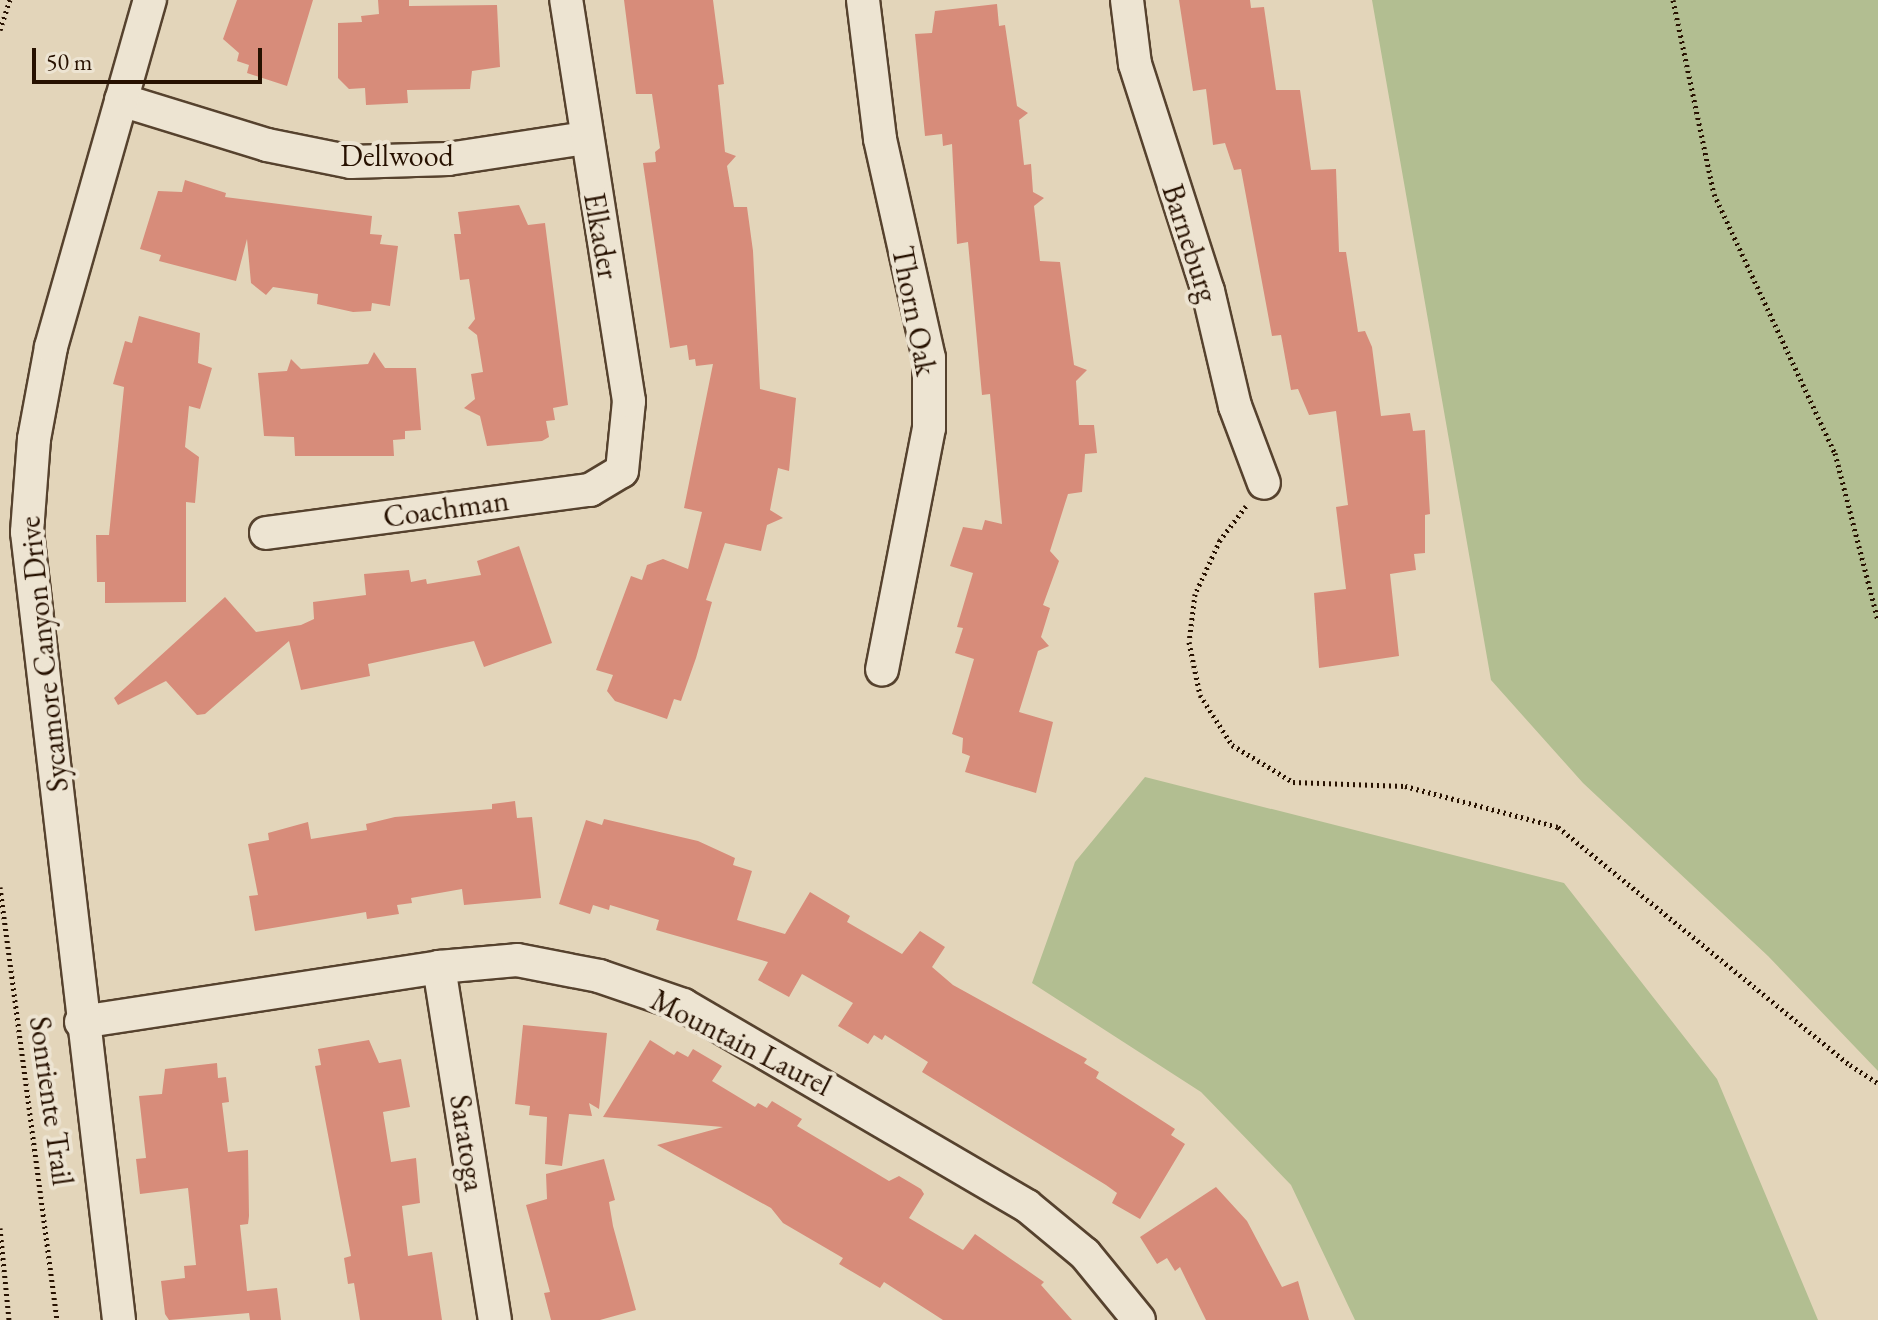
<!DOCTYPE html>
<html>
<head>
<meta charset="utf-8">
<style>
	body { margin:0 }
	#map { position:relative; width:1878px; height:1320px; overflow:hidden; background:#e3d5ba; font-family:"EB Garamond",serif }
	div>[style] { position:absolute }
	.green>* { inset:0; background:#b2be91 }
	.building>* { inset:0; background:#d78c7a }
	.path>* { height:5px; margin-top:-2.5px; transform-origin:0; background:repeating-linear-gradient(90deg,#271100 0 2px,transparent 0 6px) }
	.roads { filter:drop-shadow(2px 0 #56422e) drop-shadow(-2px 0 #56422e) drop-shadow(0 2px #56422e) drop-shadow(0 -2px #56422e) }
	.street>* { height:32px; margin:-16px; padding:0 16px; transform-origin:16px; border-radius:16px; background:#ede4d2 }
	span { translate:-50% -50%; white-space:nowrap; text-align:center; line-height:1.15; -webkit-text-stroke:8px #ede4d2; paint-order:stroke }
	.street-label { font-size:30px; color:#271100 }
	.scale { position:absolute; left:32px; top:48px; width:230px; height:36px; box-sizing:border-box; border:4px solid #271100; border-top:0; padding-left:10px; font-size:24px; line-height:28px; white-space:nowrap; color:#271100; -webkit-text-stroke:6px #ede4d2; paint-order:stroke }
</style>
</head>
<body>
<div id="map">
	<div class="green">
		<i style="clip-path:polygon(1372px 0,1878px 0,1878px 1071px,1768px 956px,1583px 783px,1491px 680px)"></i>
		<i style="clip-path:polygon(1145px 777px,1564px 883px,1717px 1079px,1818px 1320px,1355px 1320px,1291px 1185px,1201px 1092px,1032px 983px,1075px 862px)"></i>
	</div>
	<div class="building">
		<i style="clip-path:polygon(237px 0,313px 0,287px 86px,247px 73px,249px 65px,237px 61px,239px 53px,223px 39px)"></i>
		<i style="clip-path:polygon(378px 0,409px 0,409px 6px,497px 5px,500px 67px,472px 71px,470px 89px,407px 90px,408px 103px,366px 105px,365px 88px,349px 89px,338px 78px,338px 23px,362px 22px,361px 16px,379px 14px)"></i>
		<i style="clip-path:polygon(624px 0,713px 0,724px 84px,718px 85px,725px 152px,736px 156px,727px 166px,734px 207px,747px 207px,753px 251px,760px 389px,796px 398px,789px 471px,778px 468px,770px 510px,783px 518px,767px 525px,761px 551px,725px 543px,706px 600px,712px 602px,696px 658px,681px 701px,674px 699px,667px 719px,615px 701px,607px 691px,613px 675px,596px 670px,631px 576px,642px 580px,647px 565px,663px 559px,688px 569px,702px 512px,684px 508px,713px 364px,696px 366px,695px 359px,689px 360px,687px 345px,670px 348px,643px 163px,656px 162px,655px 152px,660px 148px,652px 94px,636px 94px)"></i>
		<i style="clip-path:polygon(1179px 0,1250px 0,1251px 8px,1264px 7px,1276px 90px,1300px 90px,1311px 170px,1336px 169px,1339px 252px,1346px 252px,1358px 332px,1365px 331px,1372px 347px,1381px 416px,1410px 413px,1413px 431px,1425px 430px,1430px 514px,1425px 515px,1425px 553px,1414px 554px,1416px 570px,1390px 574px,1399px 656px,1319px 668px,1314px 593px,1346px 589px,1336px 507px,1348px 505px,1336px 411px,1309px 415px,1298px 389px,1291px 390px,1281px 335px,1272px 336px,1241px 169px,1234px 170px,1225px 143px,1213px 145px,1206px 89px,1193px 91px)"></i>
		<i style="clip-path:polygon(997px 4px,999px 26px,1005px 25px,1017px 106px,1028px 113px,1019px 120px,1024px 165px,1031px 164px,1033px 192px,1044px 198px,1034px 206px,1040px 261px,1060px 262px,1074px 365px,1087px 370px,1076px 381px,1079px 425px,1094px 425px,1097px 453px,1085px 454px,1082px 492px,1068px 494px,1050px 551px,1059px 561px,1043px 605px,1050px 608px,1041px 637px,1049px 646px,1038px 651px,1019px 712px,1053px 722px,1036px 793px,965px 772px,970px 756px,962px 753px,963px 738px,952px 734px,974px 659px,955px 653px,963px 628px,957px 627px,973px 573px,950px 566px,963px 527px,982px 530px,985px 520px,1002px 524px,990px 394px,982px 395px,968px 242px,957px 244px,952px 144px,943px 146px,942px 134px,925px 136px,915px 34px,932px 33px,935px 11px)"></i>
		<i style="clip-path:polygon(185px 180px,226px 193px,225px 197px,372px 216px,370px 234px,382px 235px,380px 244px,398px 246px,390px 306px,372px 303px,371px 311px,353px 312px,317px 304px,318px 294px,273px 287px,266px 295px,251px 283px,247px 239px,236px 281px,159px 261px,161px 255px,140px 249px,158px 191px,182px 192px)"></i>
		<i style="clip-path:polygon(519px 205px,528px 225px,545px 223px,568px 405px,553px 408px,555px 420px,546px 421px,549px 437px,542px 441px,487px 446px,480px 416px,464px 408px,475px 399px,471px 374px,483px 372px,477px 335px,468px 328px,475px 319px,469px 279px,460px 280px,454px 234px,461px 234px,458px 212px)"></i>
		<i style="clip-path:polygon(139px 316px,200px 333px,198px 363px,212px 368px,200px 409px,189px 406px,185px 447px,199px 457px,195px 503px,186px 502px,186px 602px,105px 603px,105px 582px,97px 582px,96px 535px,109px 535px,124px 387px,113px 384px,125px 341px,132px 343px)"></i>
		<i style="clip-path:polygon(374px 352px,385px 368px,416px 368px,421px 430px,405px 431px,405px 439px,393px 440px,394px 456px,295px 456px,294px 437px,264px 436px,258px 373px,287px 371px,291px 359px,301px 369px,368px 364px)"></i>
		<i style="clip-path:polygon(519px 546px,552px 643px,484px 667px,474px 641px,368px 664px,370px 676px,301px 690px,289px 641px,205px 714px,197px 715px,166px 681px,118px 705px,114px 698px,225px 597px,256px 632px,301px 625px,314px 619px,313px 602px,366px 595px,364px 574px,409px 570px,411px 582px,426px 579px,427px 584px,481px 575px,477px 561px)"></i>
		<i style="clip-path:polygon(515px 801px,517px 818px,532px 817px,541px 898px,464px 905px,462px 889px,411px 898px,412px 903px,397px 905px,399px 914px,367px 919px,366px 912px,255px 931px,249px 896px,258px 895px,248px 844px,269px 840px,268px 833px,308px 822px,311px 839px,367px 830px,366px 824px,395px 817px,492px 809px,492px 804px)"></i>
		<i style="clip-path:polygon(604px 819px,698px 841px,735px 858px,733px 865px,752px 871px,737px 920px,785px 934px,810px 892px,850px 916px,847px 922px,902px 954px,920px 931px,945px 947px,932px 967px,953px 985px,1087px 1059px,1084px 1063px,1099px 1072px,1096px 1078px,1175px 1129px,1171px 1135px,1185px 1144px,1140px 1219px,1112px 1203px,1117px 1193px,1106px 1185px,922px 1072px,928px 1062px,885px 1035px,882px 1040px,874px 1035px,868px 1044px,838px 1026px,853px 1003px,802px 974px,789px 997px,758px 980px,768px 962px,656px 930px,659px 920px,610px 905px,609px 910px,593px 905px,590px 914px,559px 904px,586px 820px,602px 825px)"></i>
		<i style="clip-path:polygon(523px 1025px,607px 1033px,599px 1109px,589px 1103px,592px 1116px,569px 1114px,562px 1166px,545px 1164px,547px 1117px,529px 1115px,530px 1106px,515px 1104px)"></i>
		<i style="clip-path:polygon(369px 1040px,379px 1063px,401px 1059px,410px 1107px,383px 1112px,391px 1162px,416px 1158px,420px 1203px,402px 1206px,408px 1256px,432px 1252px,442px 1320px,360px 1320px,354px 1283px,348px 1284px,344px 1258px,351px 1256px,315px 1066px,321px 1065px,318px 1049px)"></i>
		<i style="clip-path:polygon(650px 1040px,674px 1055px,677px 1051px,688px 1057px,693px 1049px,722px 1066px,712px 1081px,755px 1107px,758px 1103px,767px 1108px,772px 1101px,802px 1119px,797px 1126px,844px 1154px,889px 1181px,899px 1176px,921px 1189px,924px 1194px,909px 1218px,963px 1250px,975px 1234px,1044px 1282px,1041px 1285px,1072px 1320px,943px 1320px,884px 1282px,880px 1288px,839px 1264px,843px 1258px,783px 1223px,771px 1208px,657px 1145px,723px 1127px,603px 1117px)"></i>
		<i style="clip-path:polygon(217px 1063px,218px 1078px,226px 1077px,229px 1102px,222px 1103px,228px 1152px,248px 1150px,249px 1216px,248px 1224px,240px 1225px,247px 1291px,277px 1288px,281px 1320px,250px 1320px,249px 1313px,169px 1320px,165px 1314px,161px 1281px,185px 1278px,184px 1266px,196px 1265px,188px 1188px,140px 1194px,136px 1159px,146px 1158px,139px 1096px,162px 1094px,165px 1069px)"></i>
		<i style="clip-path:polygon(604px 1159px,615px 1200px,609px 1202px,613px 1226px,636px 1310px,600px 1320px,551px 1320px,544px 1293px,550px 1292px,526px 1205px,547px 1199px,546px 1174px)"></i>
		<i style="clip-path:polygon(1216px 1187px,1247px 1221px,1282px 1287px,1298px 1281px,1309px 1320px,1206px 1320px,1180px 1267px,1175px 1271px,1167px 1258px,1157px 1264px,1140px 1237px)"></i>
	</div>
	<div class="path">
		<i style="left:1673px;top:0;width:198px;rotate:78.1deg"></i>
		<i style="left:1714px;top:194px;width:286px;rotate:65deg"></i>
		<i style="left:1835px;top:453px;width:173px;rotate:75.6deg"></i>
		<i style="left:0;top:30px;width:32px;rotate:-72deg"></i>
		<i style="left:1246px;top:506px;width:43px;rotate:127.4deg"></i>
		<i style="left:1220px;top:540px;width:60px;rotate:114.8deg"></i>
		<i style="left:1195px;top:594px;width:48px;rotate:97.1deg"></i>
		<i style="left:1189px;top:642px;width:54px;rotate:78.3deg"></i>
		<i style="left:1200px;top:695px;width:59px;rotate:57.4deg"></i>
		<i style="left:1232px;top:745px;width:71px;rotate:31.2deg"></i>
		<i style="left:1293px;top:782px;width:112px;rotate:2deg"></i>
		<i style="left:1405px;top:786px;width:158px;rotate:15deg"></i>
		<i style="left:1558px;top:827px;width:377px;rotate:39.2deg"></i>
		<i style="left:1850px;top:1065px;width:33px;rotate:33deg"></i>
		<i style="left:0;top:887px;width:437px;rotate:82.5deg"></i>
		<i style="left:0;top:1228px;width:92px;rotate:84.4deg"></i>
	</div>
	<div class="roads">
		<div class="street">
			<i style="left:863px;top:0;width:140px;rotate:83deg"></i>
			<i style="left:880px;top:139px;width:224px;rotate:77.4deg"></i>
			<i style="left:929px;top:358px;width:70px;rotate:90deg"></i>
			<i style="left:929px;top:428px;width:246px;rotate:101deg"></i>
			<i style="left:1127px;top:0;width:64px;rotate:82.9deg"></i>
			<i style="left:1135px;top:64px;width:238px;rotate:72.2deg"></i>
			<i style="left:1208px;top:291px;width:118px;rotate:76.8deg"></i>
			<i style="left:1235px;top:406px;width:82px;rotate:69.4deg"></i>
			<i style="left:121px;top:100px;width:153px;rotate:17.1deg"></i>
			<i style="left:267px;top:145px;width:86px;rotate:11.4deg"></i>
			<i style="left:351px;top:162px;width:97px;rotate:-1.8deg"></i>
			<i style="left:448px;top:159px;width:139px;rotate:-8.7deg"></i>
			<i style="left:266px;top:533px;width:327px;rotate:-7.6deg"></i>
			<i style="left:590px;top:490px;width:37px;rotate:-31deg"></i>
			<i style="left:622px;top:471px;width:70px;rotate:-84.3deg"></i>
			<i style="left:629px;top:401px;width:406px;rotate:-98.9deg"></i>
			<i style="left:439px;top:967px;width:357px;rotate:81deg"></i>
			<i style="left:81px;top:1022px;width:362px;rotate:-8.7deg"></i>
			<i style="left:439px;top:967px;width:78px;rotate:-5.1deg"></i>
			<i style="left:517px;top:960px;width:84px;rotate:11deg"></i>
			<i style="left:599px;top:976px;width:89px;rotate:19deg"></i>
			<i style="left:683px;top:1005px;width:398px;rotate:30.3deg"></i>
			<i style="left:1027px;top:1206px;width:75px;rotate:39.6deg"></i>
			<i style="left:1085px;top:1254px;width:85px;rotate:50.7deg"></i>
			<i style="left:119px;top:1320px;width:793px;rotate:-96.66deg"></i>
			<i style="left:27px;top:532px;width:93px;rotate:-85.7deg"></i>
			<i style="left:34px;top:439px;width:94px;rotate:-79.5deg"></i>
			<i style="left:51px;top:347px;width:361px;rotate:-74.1deg"></i>
		</div>
	</div>
	<div class="street-label">
		<span style="left:397px;top:156px">Dellwood</span>
		<span style="left:601px;top:236px;rotate:80deg">Elkader</span>
		<span style="left:1190px;top:243px;rotate:72deg">Barneburg</span>
		<span style="left:914px;top:311px;rotate:79deg">Thorn Oak</span>
		<span style="left:446px;top:509px;rotate:-8deg">Coachman</span>
		<span style="left:44px;top:654px;rotate:-96deg">Sycamore Canyon Drive</span>
		<span style="left:741px;top:1043px;rotate:27deg">Mountain Laurel</span>
		<span style="left:51px;top:1101px;rotate:82deg">Sonriente Trail</span>
		<span style="left:467px;top:1143px;rotate:81deg">Saratoga</span>
	</div>
	<div class="scale">50 m</div>
</div>
</body>
</html>
